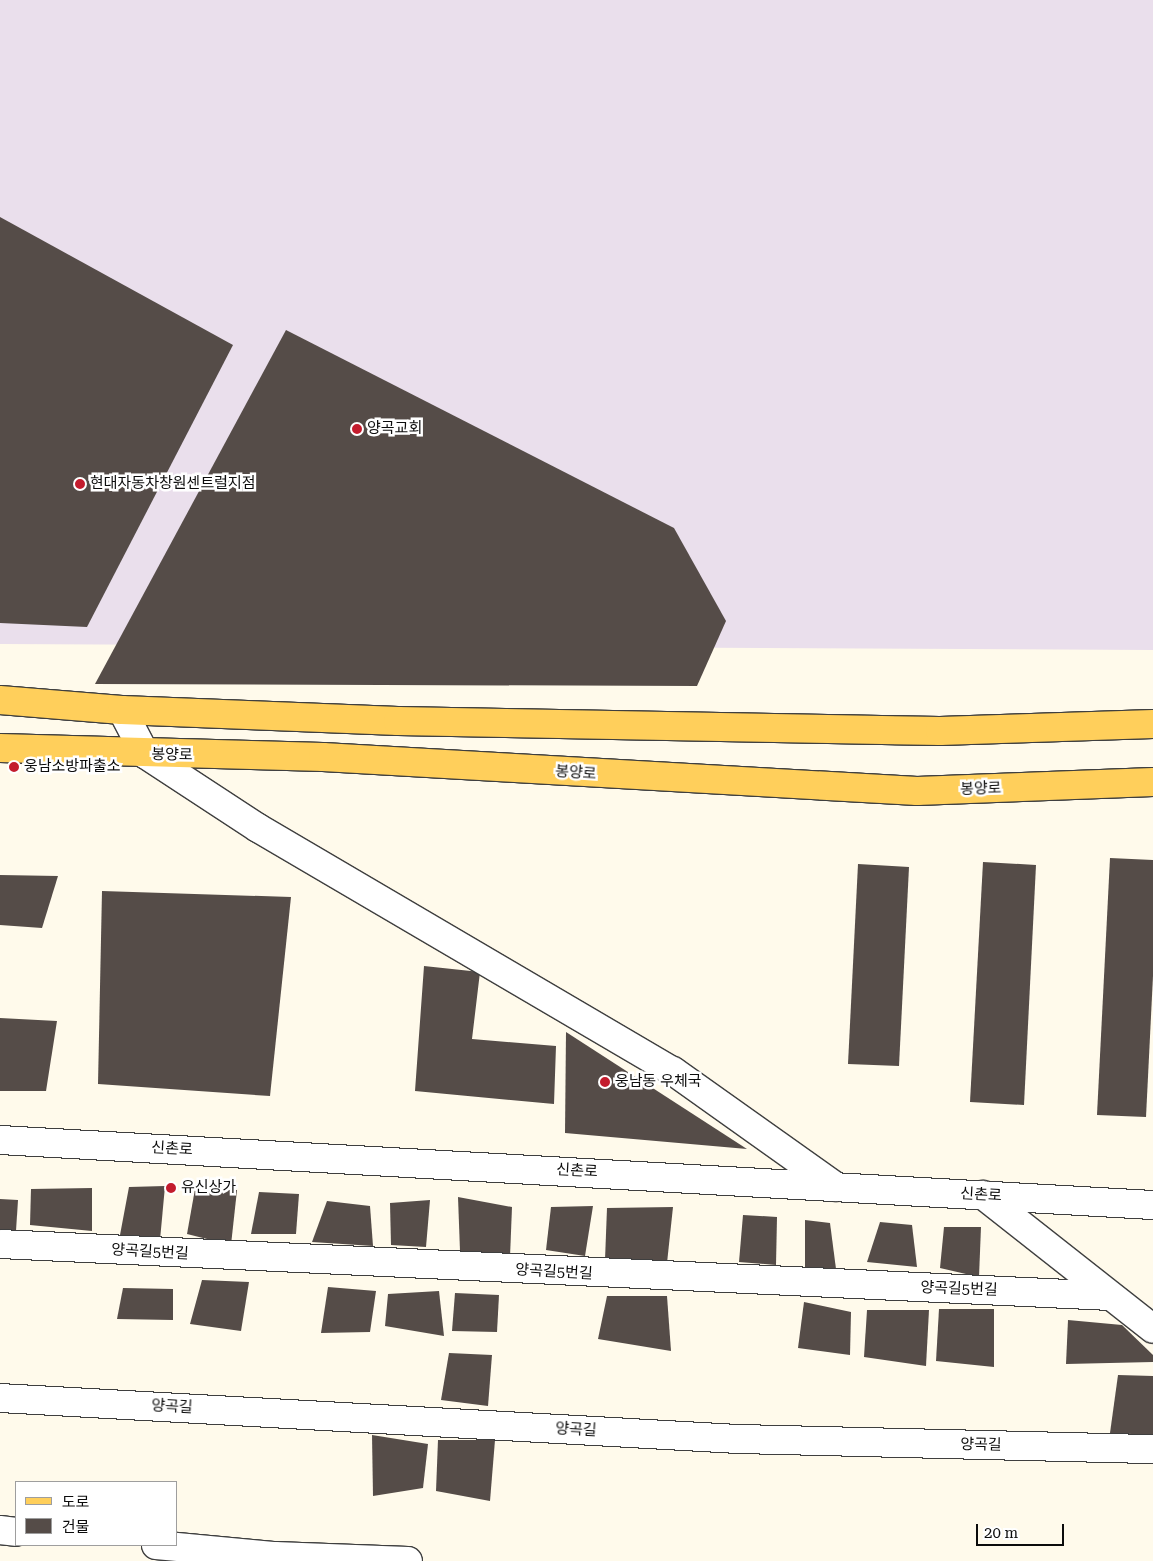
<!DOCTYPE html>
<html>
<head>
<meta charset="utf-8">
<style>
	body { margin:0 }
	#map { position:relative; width:1153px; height:1561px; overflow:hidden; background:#fffaeb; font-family:"Roboto Serif","Noto Sans KR",serif }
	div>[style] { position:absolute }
	.industrial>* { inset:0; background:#eadfec }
	.building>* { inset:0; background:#554c48 }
	.roads { filter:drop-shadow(1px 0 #3f3f3f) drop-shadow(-1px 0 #3f3f3f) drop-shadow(0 1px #3f3f3f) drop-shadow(0 -1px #3f3f3f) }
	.minor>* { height:28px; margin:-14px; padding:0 14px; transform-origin:14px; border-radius:14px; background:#fff }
	.primary>* { height:28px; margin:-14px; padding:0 14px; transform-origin:14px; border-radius:14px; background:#ffcf5b }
	.dots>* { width:14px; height:14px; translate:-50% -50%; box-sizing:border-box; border:2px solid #fff; border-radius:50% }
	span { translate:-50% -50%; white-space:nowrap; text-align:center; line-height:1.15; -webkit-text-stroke:5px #fff; paint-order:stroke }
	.poi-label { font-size:15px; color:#0c0c0c }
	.left { translate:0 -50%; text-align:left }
	.street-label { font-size:15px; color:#0c0c0c }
	.legend { position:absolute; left:15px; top:1481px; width:162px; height:65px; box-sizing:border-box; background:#fff; border:1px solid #9e9e9e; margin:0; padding:6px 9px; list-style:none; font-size:15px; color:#0c0c0c }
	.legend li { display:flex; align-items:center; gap:10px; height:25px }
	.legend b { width:25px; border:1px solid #9e9e9e }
	.scale { position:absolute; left:976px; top:1524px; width:88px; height:22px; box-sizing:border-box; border:2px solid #0c0c0c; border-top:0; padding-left:6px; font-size:15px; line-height:18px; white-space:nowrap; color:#0c0c0c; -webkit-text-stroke:4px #fff; paint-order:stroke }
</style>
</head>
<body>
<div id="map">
	<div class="industrial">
		<i style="clip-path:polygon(0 0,1153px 0,1153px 650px,0 644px)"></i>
	</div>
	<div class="building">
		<i style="clip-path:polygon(0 217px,233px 345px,87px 627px,0 623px)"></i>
		<i style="clip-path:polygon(286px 330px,674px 528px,726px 621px,697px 686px,95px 684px)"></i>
		<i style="clip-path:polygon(1110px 858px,1153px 860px,1153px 976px,1146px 1117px,1097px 1115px)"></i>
		<i style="clip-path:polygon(983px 862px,1036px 865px,1024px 1105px,970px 1102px)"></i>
		<i style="clip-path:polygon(858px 864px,909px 867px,899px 1066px,848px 1064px)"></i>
		<i style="clip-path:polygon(0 875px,58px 876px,42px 928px,0 925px)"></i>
		<i style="clip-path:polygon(102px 891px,291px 897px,270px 1096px,98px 1084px)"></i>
		<i style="clip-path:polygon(424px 966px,480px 972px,472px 1039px,556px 1046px,554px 1104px,415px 1091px)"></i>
		<i style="clip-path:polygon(0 1018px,57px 1021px,46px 1091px,0 1091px)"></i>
		<i style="clip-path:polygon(566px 1032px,747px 1149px,565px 1133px)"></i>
		<i style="clip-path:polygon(165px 1186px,160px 1240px,120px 1235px,129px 1187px)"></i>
		<i style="clip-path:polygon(92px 1188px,92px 1231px,30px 1225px,31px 1189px)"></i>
		<i style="clip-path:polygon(195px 1189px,237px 1190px,231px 1245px,187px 1234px)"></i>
		<i style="clip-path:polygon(259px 1192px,299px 1194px,296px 1234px,251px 1234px)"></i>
		<i style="clip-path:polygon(458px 1197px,512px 1207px,510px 1257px,460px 1251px)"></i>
		<i style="clip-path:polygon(0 1199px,18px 1200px,16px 1231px,0 1229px)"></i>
		<i style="clip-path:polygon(430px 1200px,426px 1247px,391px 1245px,390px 1203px)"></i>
		<i style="clip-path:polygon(327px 1201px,370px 1206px,373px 1246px,312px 1242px)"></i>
		<i style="clip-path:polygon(593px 1206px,585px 1256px,546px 1250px,551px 1207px)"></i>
		<i style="clip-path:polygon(673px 1207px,667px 1263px,605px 1260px,607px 1208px)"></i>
		<i style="clip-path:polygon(743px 1215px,777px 1217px,776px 1265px,739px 1262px)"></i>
		<i style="clip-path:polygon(805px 1220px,830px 1223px,836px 1269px,805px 1267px)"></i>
		<i style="clip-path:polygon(880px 1222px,912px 1225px,917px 1267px,867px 1262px)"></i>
		<i style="clip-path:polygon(944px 1227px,981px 1227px,979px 1277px,940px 1268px)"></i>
		<i style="clip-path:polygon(202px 1280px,249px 1282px,241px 1331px,190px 1324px)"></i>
		<i style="clip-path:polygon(328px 1287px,376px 1291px,370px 1332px,321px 1333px)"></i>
		<i style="clip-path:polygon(123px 1288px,173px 1289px,173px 1320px,117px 1319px)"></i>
		<i style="clip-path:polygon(439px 1291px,444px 1336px,385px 1326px,388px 1294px)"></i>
		<i style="clip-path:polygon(455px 1293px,499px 1295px,497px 1332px,452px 1331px)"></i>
		<i style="clip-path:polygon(607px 1296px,667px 1296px,671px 1351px,598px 1339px)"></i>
		<i style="clip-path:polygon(804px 1302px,851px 1312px,850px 1355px,798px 1348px)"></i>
		<i style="clip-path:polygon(939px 1309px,994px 1309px,994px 1367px,936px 1361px)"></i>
		<i style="clip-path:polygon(867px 1310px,929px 1310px,926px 1366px,864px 1357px)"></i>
		<i style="clip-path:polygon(1068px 1320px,1122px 1325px,1153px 1355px,1153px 1362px,1066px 1364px)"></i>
		<i style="clip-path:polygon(449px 1353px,492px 1355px,488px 1406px,441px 1400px)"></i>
		<i style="clip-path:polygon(1118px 1375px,1153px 1376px,1153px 1435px,1110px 1433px)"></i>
		<i style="clip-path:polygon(372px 1435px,428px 1444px,423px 1488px,373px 1496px)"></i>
		<i style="clip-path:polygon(438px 1440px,495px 1440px,490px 1501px,436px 1491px)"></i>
	</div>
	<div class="roads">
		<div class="minor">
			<i style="left:122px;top:710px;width:50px;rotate:62.4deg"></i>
			<i style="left:145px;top:754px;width:135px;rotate:33.2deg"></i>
			<i style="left:258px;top:828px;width:481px;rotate:30.4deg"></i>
			<i style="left:673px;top:1071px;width:200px;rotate:35.4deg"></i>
			<i style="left:0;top:1140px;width:1155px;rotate:3.23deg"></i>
			<i style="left:983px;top:1195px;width:216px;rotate:38.2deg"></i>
			<i style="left:0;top:1244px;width:1110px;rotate:2.68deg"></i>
			<i style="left:0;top:1398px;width:740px;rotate:3.18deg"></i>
			<i style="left:739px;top:1439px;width:414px;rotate:1.4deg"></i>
			<i style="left:0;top:1530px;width:16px;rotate:7deg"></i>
			<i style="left:156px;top:1545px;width:120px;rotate:5.3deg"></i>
			<i style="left:275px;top:1556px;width:133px;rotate:2.2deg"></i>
		</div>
		<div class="primary">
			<i style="left:0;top:700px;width:122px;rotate:4.7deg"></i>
			<i style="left:122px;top:710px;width:276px;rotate:2.3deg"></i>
			<i style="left:398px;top:721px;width:542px;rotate:1.06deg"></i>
			<i style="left:940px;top:731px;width:213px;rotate:-1.9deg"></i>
			<i style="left:0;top:748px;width:323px;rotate:1.6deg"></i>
			<i style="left:323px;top:757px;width:595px;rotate:3.28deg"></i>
			<i style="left:917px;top:791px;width:236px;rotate:-2.2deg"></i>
		</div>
	</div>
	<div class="dots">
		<i style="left:357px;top:429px;background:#c31c2d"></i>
		<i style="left:80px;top:484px;background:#c31c2d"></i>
		<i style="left:14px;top:767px;background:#c31c2d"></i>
		<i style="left:605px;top:1082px;background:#c31c2d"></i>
		<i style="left:171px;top:1188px;background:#c31c2d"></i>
	</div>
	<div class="poi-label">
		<span class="left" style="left:367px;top:429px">양곡교회</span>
		<span class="left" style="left:90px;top:484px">현대자동차창원센트럴지점</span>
		<span class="left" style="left:24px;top:767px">웅남소방파출소</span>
		<span class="left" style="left:615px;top:1082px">웅남동 우체국</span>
		<span class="left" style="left:181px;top:1188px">유신상가</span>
	</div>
	<div class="street-label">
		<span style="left:172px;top:755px;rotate:1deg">봉양로</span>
		<span style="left:576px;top:773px;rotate:4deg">봉양로</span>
		<span style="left:981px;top:789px;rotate:-2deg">봉양로</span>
		<span style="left:172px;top:1149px;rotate:3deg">신촌로</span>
		<span style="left:577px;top:1171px;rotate:3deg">신촌로</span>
		<span style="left:981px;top:1195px;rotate:3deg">신촌로</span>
		<span style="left:150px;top:1252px;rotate:3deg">양곡길5번길</span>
		<span style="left:554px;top:1272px;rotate:3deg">양곡길5번길</span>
		<span style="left:959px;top:1289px;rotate:2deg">양곡길5번길</span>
		<span style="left:172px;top:1407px;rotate:3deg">양곡길</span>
		<span style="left:576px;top:1430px;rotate:3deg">양곡길</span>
		<span style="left:981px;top:1445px;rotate:1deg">양곡길</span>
	</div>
	<ul class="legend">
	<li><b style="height:6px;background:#ffcf5b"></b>도로</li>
	<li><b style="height:14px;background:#554c48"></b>건물</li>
	</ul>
	<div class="scale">20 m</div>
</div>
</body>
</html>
